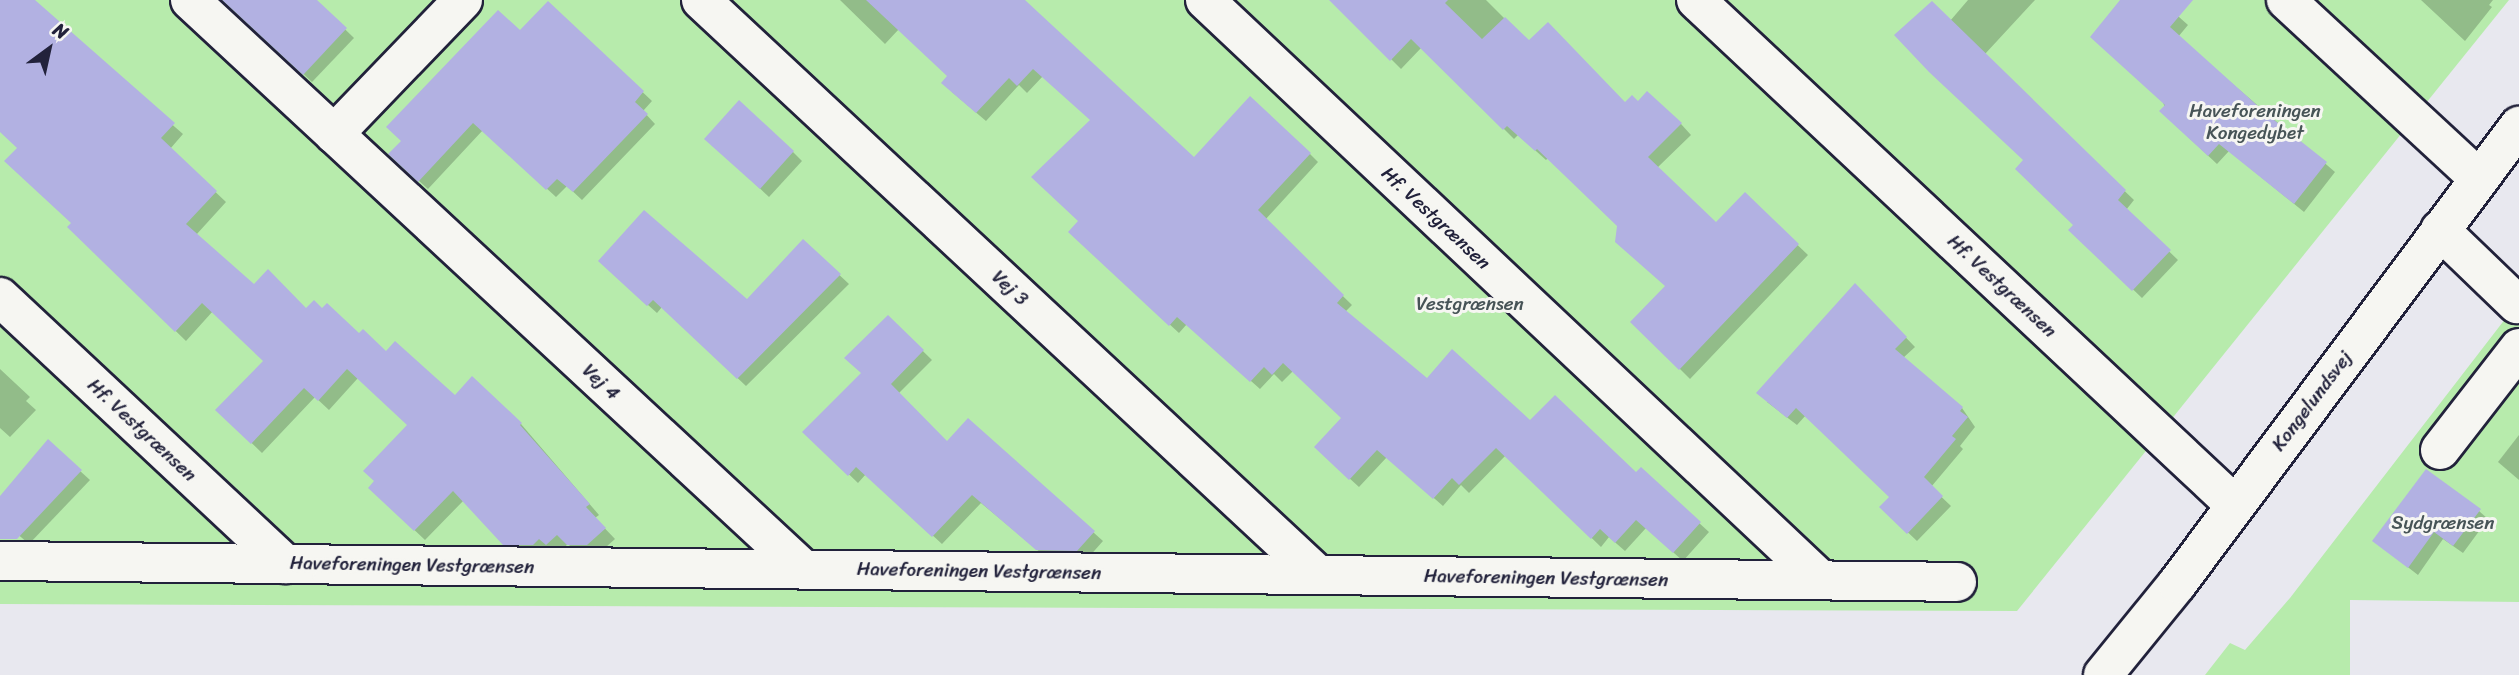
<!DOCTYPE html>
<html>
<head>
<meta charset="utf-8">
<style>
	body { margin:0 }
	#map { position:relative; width:2519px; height:675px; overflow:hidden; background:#e8e8ef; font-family:Sriracha,sans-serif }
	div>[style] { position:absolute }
	.green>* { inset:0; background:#b7ebac }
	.shadow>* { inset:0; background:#0003 }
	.building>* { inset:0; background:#b2b1e2 }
	.roads { filter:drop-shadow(2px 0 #22223b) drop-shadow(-2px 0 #22223b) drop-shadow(0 2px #22223b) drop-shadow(0 -2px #22223b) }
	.minor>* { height:38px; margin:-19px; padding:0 19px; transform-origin:19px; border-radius:19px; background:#f6f6f2 }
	span { translate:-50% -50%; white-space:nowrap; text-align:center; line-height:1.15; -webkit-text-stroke:6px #f6f6f2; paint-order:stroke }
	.park-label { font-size:19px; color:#475457 }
	.street-label { font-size:19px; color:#22223b }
	.north { position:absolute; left:14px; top:14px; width:70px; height:70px; -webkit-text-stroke:5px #f6f6f2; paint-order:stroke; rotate:33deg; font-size:19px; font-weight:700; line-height:28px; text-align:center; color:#22223b }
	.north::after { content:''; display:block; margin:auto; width:24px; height:32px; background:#22223b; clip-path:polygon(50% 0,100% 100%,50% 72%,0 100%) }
</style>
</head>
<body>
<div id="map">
	<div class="green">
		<i style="clip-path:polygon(0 0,2509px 0,2017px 611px,0 604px)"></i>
		<i style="clip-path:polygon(2519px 301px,2519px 602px,2350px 600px,2350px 675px,2205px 675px,2230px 643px,2245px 650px,2290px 598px)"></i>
	</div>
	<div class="shadow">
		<i style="clip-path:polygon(0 0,29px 0,183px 134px,170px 149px,226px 202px,196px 235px,254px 286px,359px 336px,455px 398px,521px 424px,599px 515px,595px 518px,615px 539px,597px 555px,579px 555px,568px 544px,557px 554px,550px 547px,543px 554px,515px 554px,464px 500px,425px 540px,370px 488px,409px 425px,358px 378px,329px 410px,315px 397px,262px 453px,218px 410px,265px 362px,213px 311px,186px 341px,69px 227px,73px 223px,19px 148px,0 131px)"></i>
		<i style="clip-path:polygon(236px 0,315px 0,354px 38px,312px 82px,245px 19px)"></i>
		<i style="clip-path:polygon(840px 0,1021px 0,1195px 160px,1310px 154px,1318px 162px,1265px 220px,1352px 305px,1345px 312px,1427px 380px,1530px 423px,1636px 474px,1641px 470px,1709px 532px,1683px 561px,1646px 528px,1625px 551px,1609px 537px,1601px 547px,1506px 455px,1469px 493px,1461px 485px,1443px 506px,1387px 457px,1359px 487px,1325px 456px,1343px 418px,1293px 371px,1282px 382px,1274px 374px,1260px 389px,1187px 324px,1179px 333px,1079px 241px,1092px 120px,1043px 76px,1027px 93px,1019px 85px,986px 121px,952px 92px,950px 76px,899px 29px,885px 44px)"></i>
		<i style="clip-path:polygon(1332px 0,1486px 0,1529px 43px,1625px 105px,1638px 104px,1647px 94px,1681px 124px,1691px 135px,1657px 168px,1716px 225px,1745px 195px,1808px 255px,1690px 379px,1633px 322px,1667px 286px,1618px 226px,1548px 158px,1546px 160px,1518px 135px,1514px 139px,1422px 47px,1401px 69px)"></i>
		<i style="clip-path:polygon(1968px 0,2035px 0,1985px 54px,1986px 59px,2134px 200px,2126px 210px,2178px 260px,2142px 298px,2071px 230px,2075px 225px,2025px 160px,1950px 21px)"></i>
		<i style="clip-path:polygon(2122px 0,2160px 0,2188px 25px,2178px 37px,2335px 172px,2304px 212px,2229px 151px,2217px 164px,2170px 120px)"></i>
		<i style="clip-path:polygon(2421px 0,2493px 0,2489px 5px,2492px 7px,2465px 41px)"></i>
		<i style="clip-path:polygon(548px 3px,652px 101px,643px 111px,655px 124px,582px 200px,567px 186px,556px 197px,483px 130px,428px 189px,399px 163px)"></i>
		<i style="clip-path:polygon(715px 147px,793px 152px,802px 161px,769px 197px)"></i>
		<i style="clip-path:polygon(803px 241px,849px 284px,746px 386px,662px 307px,657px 313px,609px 270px,747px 301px)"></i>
		<i style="clip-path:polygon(1855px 285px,1915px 347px,1903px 358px,1962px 408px,1975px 427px,1960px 446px,1963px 449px,1931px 487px,1951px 506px,1917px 541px,1881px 507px,1891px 497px,1806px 415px,1797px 425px,1767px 402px)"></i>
		<i style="clip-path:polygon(888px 317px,932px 360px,898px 394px,947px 443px,968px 420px,1103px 541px,1087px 559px,1047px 558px,981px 503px,942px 544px,866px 474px,858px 483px,805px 432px,863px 373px)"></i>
		<i style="clip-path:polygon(0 369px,30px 397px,26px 401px,36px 410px,10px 437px,0 428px)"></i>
		<i style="clip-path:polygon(2519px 435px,2519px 480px,2498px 462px)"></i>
		<i style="clip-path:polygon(48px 442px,90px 480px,29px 544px,0 519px,0 499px)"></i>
		<i style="clip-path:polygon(2479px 511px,2488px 519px,2463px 553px,2443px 539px,2418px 575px,2374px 541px)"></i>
	</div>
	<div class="building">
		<i style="clip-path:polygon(0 0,35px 0,175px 123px,161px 138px,217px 191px,186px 224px,254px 284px,268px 269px,306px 308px,314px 300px,322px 308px,327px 303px,359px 333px,363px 329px,386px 351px,395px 341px,455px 395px,472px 376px,522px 423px,520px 425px,590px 504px,586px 507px,606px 528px,587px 545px,567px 545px,557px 535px,546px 545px,539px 539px,533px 545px,503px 545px,453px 491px,414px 531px,368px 488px,374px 481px,363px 471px,407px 425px,347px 369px,318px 401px,304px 388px,251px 444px,215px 410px,263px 361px,202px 303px,175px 332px,67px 227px,71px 223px,4px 161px,17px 148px,0 132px)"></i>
		<i style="clip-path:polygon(222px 0,317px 0,347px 28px,303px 75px)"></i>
		<i style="clip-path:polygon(866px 0,1025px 0,1194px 157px,1250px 96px,1311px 153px,1258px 210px,1344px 295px,1337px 303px,1427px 378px,1452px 349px,1530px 420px,1555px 395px,1636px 472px,1641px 467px,1701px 522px,1673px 553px,1636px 520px,1615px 543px,1600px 529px,1591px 539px,1496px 448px,1459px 485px,1452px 478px,1433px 499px,1377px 450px,1349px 480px,1314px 447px,1341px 418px,1283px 363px,1272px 375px,1264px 367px,1250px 382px,1177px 317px,1169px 326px,1068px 232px,1078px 221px,1031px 177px,1090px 120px,1033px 69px,1017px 86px,1009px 78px,976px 113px,941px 83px,947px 76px)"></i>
		<i style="clip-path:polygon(1329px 0,1448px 0,1445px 3px,1482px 39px,1505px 17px,1529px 40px,1548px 22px,1625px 102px,1632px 95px,1638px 101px,1647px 91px,1682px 123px,1648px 157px,1716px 222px,1745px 192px,1799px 244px,1679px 370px,1630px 322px,1665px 286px,1615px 242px,1617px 226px,1537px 149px,1535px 151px,1507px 126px,1503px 130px,1411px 39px,1390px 61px)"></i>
		<i style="clip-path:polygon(2120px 0,2193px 0,2170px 27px,2269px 116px,2327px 162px,2294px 204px,2219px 144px,2208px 156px,2159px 111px,2165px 105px,2090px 37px)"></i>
		<i style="clip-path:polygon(548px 1px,644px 91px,635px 102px,648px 114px,573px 192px,557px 179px,546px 190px,473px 123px,418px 182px,388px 154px,401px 141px,386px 127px,498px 10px,520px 30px)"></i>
		<i style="clip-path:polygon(1932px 1px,2126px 190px,2118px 200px,2171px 250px,2132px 291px,2068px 230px,2073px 225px,2015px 169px,2023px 160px,1929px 72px,1894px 35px)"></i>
		<i style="clip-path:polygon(739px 100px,794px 151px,760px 189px,704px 139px)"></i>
		<i style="clip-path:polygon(644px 210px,747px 299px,803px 239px,841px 274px,737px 379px,653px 300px,647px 306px,598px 261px)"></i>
		<i style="clip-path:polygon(1855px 283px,1907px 337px,1895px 349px,1963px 407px,1960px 411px,1968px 417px,1952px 436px,1956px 439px,1924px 477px,1943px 496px,1907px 534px,1879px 507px,1889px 497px,1796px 408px,1787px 418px,1756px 393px)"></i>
		<i style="clip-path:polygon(888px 315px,924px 350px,891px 384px,947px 441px,968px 418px,1095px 531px,1077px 551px,1036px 550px,972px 495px,932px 537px,856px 467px,848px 476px,802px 432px,861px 373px,844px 358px)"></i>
		<i style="clip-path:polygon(48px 439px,82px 470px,17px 539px,0 539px,0 496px)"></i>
		<i style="clip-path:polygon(2426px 469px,2481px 509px,2453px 546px,2434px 532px,2408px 568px,2372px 541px)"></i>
	</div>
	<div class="roads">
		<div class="minor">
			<i style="left:190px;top:0;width:836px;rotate:42.87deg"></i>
			<i style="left:701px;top:0;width:843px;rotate:42.98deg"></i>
			<i style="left:1205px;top:0;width:846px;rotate:43.28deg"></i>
			<i style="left:1696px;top:0;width:737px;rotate:43.13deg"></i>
			<i style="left:2286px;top:0;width:263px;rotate:42.8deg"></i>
			<i style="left:334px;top:134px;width:186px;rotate:-46.1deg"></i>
			<i style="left:2440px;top:230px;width:107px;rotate:43.9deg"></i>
			<i style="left:0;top:297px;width:391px;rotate:43.1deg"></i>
			<i style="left:2440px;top:450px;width:129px;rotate:-52.2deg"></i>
			<i style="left:0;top:561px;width:1957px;rotate:0.61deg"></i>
			<i style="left:2103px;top:675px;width:117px;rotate:-50.9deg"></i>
			<i style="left:2177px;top:584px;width:572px;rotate:-53.25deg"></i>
		</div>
	</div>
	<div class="park-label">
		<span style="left:2255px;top:122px">Haveforeningen<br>Kongedybet</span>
		<span style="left:1470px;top:304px">Vestgrænsen</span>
		<span style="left:2443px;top:523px">Sydgrænsen</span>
	</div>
	<div class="street-label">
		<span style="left:1436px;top:218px;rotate:43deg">Hf. Vestgrænsen</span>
		<span style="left:2002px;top:286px;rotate:43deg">Hf. Vestgrænsen</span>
		<span style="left:1010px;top:288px;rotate:43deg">Vej 3</span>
		<span style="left:601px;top:382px;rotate:43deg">Vej 4</span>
		<span style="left:2312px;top:401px;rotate:-53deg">Kongelundsvej</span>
		<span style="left:142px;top:430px;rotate:43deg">Hf. Vestgrænsen</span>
		<span style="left:412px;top:565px;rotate:1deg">Haveforeningen Vestgrænsen</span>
		<span style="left:979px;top:571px;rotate:1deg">Haveforeningen Vestgrænsen</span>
		<span style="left:1546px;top:578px;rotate:1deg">Haveforeningen Vestgrænsen</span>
	</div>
	<div class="north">N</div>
</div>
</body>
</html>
